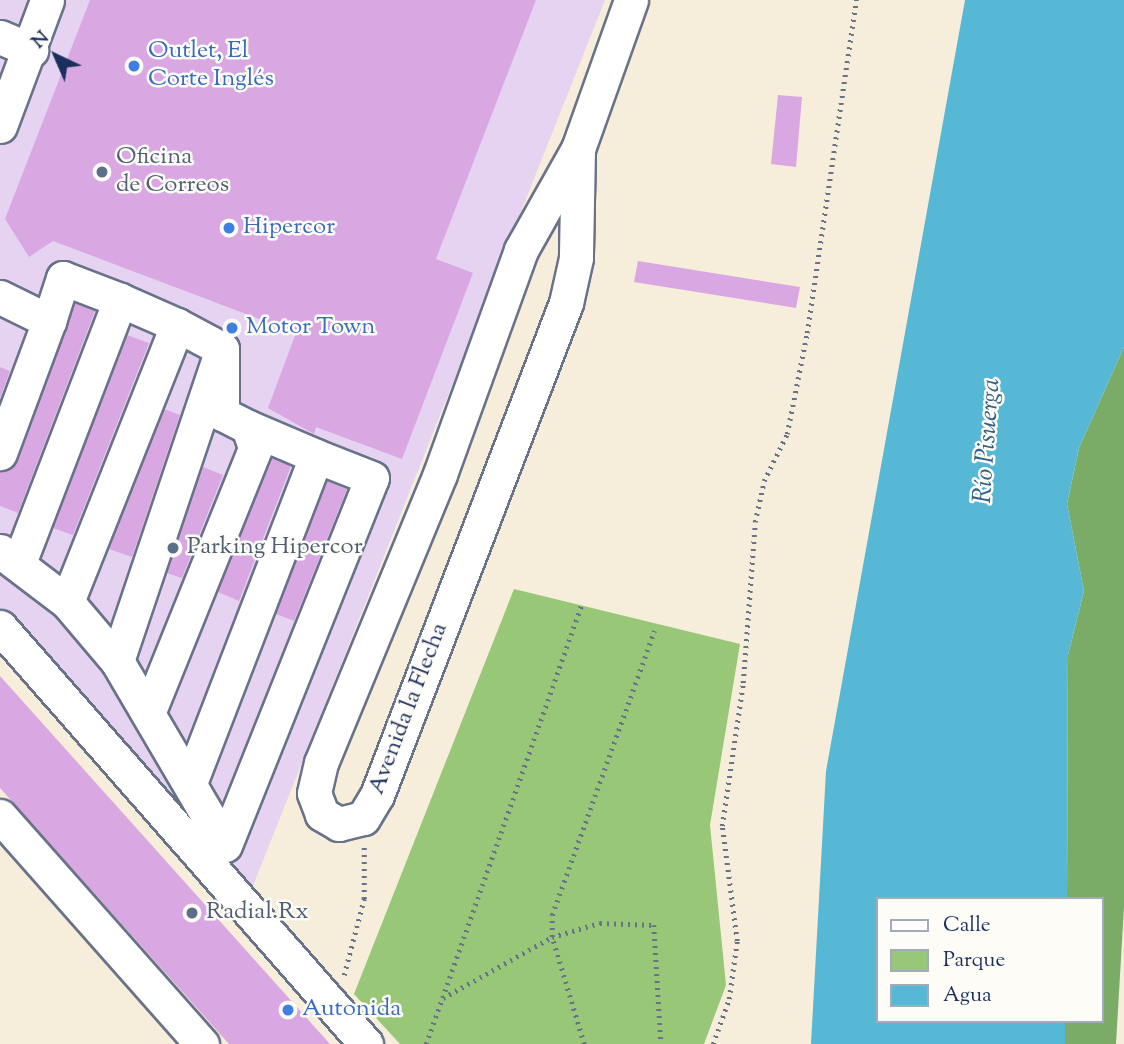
<!DOCTYPE html>
<html>
<head>
<meta charset="utf-8">
<style>
	body { margin:0 }
	#map { position:relative; width:1124px; height:1044px; overflow:hidden; background:#f6edda; font-family:"Sorts Mill Goudy",serif }
	div>[style] { position:absolute }
	.built>* { inset:0; background:#e5d3f1 }
	.green>* { inset:0; background:#98c877 }
	.forest>* { inset:0; background:#7aac68 }
	.water>* { inset:0; background:#56b8d4 }
	.building>* { inset:0; background:#d9a8e3 }
	.path>* { height:4.5px; margin-top:-2.25px; transform-origin:0; background:repeating-linear-gradient(90deg,#687289 0 2px,transparent 0 7px) }
	.roads { filter:drop-shadow(2px 0 #687289) drop-shadow(-2px 0 #687289) drop-shadow(0 2px #687289) drop-shadow(0 -2px #687289) }
	.minor>* { height:33px; margin:-16.5px; padding:0 16.5px; transform-origin:16.5px; border-radius:16.5px; background:#fff }
	.dots>* { width:19px; height:19px; translate:-50% -50%; box-sizing:border-box; border:4px solid #fdfcf7; border-radius:50% }
	span { translate:-50% -50%; white-space:nowrap; text-align:center; line-height:1.15; -webkit-text-stroke:5px #fdfcf7; paint-order:stroke }
	.shop-label { font-size:24px; color:#366cbe }
	.left { translate:0 -50%; text-align:left }
	.service-label { font-size:24px; color:#4e5e75 }
	.street-label { font-size:24px; color:#1b2f5e }
	.water-label { font-size:26px; color:#305f87; font-style:italic }
	.legend { position:absolute; left:876px; top:897px; width:228px; height:126px; box-sizing:border-box; background:#fdfcf7; border:2px solid #a3aaba; margin:0; padding:9px 12px; list-style:none; font-size:21px; color:#1b2f5e }
	.legend li { display:flex; align-items:center; gap:14px; height:35px }
	.legend b { width:35px; border:2px solid #a3aaba }
	.north { position:absolute; left:21px; top:21px; width:70px; height:70px; -webkit-text-stroke:5px #fdfcf7; paint-order:stroke; rotate:316deg; font-size:19px; font-weight:700; line-height:28px; text-align:center; color:#1b2f5e }
	.north::after { content:''; display:block; margin:auto; width:24px; height:32px; background:#1b2f5e; clip-path:polygon(50% 0,100% 100%,50% 72%,0 100%) }
</style>
</head>
<body>
<div id="map">
	<div class="built">
		<i style="clip-path:polygon(0 0,605px 0,239px 921px,0 649px)"></i>
	</div>
	<div class="green">
		<i style="clip-path:polygon(514px 589px,740px 644px,710px 825px,726px 985px,704px 1044px,400px 1044px,354px 994px)"></i>
	</div>
	<div class="forest">
		<i style="clip-path:polygon(1124px 347px,1124px 907px,1116px 1044px,1065px 1044px,1065px 1021px,1101px 1021px,1101px 899px,1067px 899px,1068px 655px,1084px 591px,1067px 504px,1079px 448px)"></i>
	</div>
	<div class="water">
		<i style="clip-path:polygon(965px 0,1124px 0,1124px 347px,1079px 448px,1067px 504px,1084px 591px,1068px 655px,1067px 899px,877px 899px,877px 1021px,1065px 1021px,1065px 1044px,811px 1044px,826px 771px)"></i>
	</div>
	<div class="building">
		<i style="clip-path:polygon(90px 0,536px 0,436px 259px,473px 273px,402px 459px,316px 427px,314px 434px,268px 408px,296px 333px,53px 241px,29px 257px,5px 219px)"></i>
		<i style="clip-path:polygon(778px 95px,802px 97px,796px 167px,771px 164px)"></i>
		<i style="clip-path:polygon(638px 261px,800px 287px,796px 308px,634px 282px)"></i>
		<i style="clip-path:polygon(75px 303px,95px 311px,18px 513px,0 506px,0 472px,18px 460px)"></i>
		<i style="clip-path:polygon(127px 335px,149px 343px,73px 535px,53px 528px)"></i>
		<i style="clip-path:polygon(0 367px,10px 371px,0 398px)"></i>
		<i style="clip-path:polygon(164px 409px,180px 415px,132px 557px,109px 549px)"></i>
		<i style="clip-path:polygon(272px 458px,291px 466px,239px 601px,218px 592px)"></i>
		<i style="clip-path:polygon(203px 467px,223px 475px,182px 578px,167px 573px)"></i>
		<i style="clip-path:polygon(327px 481px,347px 489px,294px 621px,276px 614px)"></i>
		<i style="clip-path:polygon(0 676px,330px 1044px,229px 1044px,0 788px)"></i>
	</div>
	<div class="path">
		<i style="left:344px;top:975px;width:79px;rotate:-75.3deg"></i>
		<i style="left:364px;top:899px;width:52px;rotate:-90deg"></i>
		<i style="left:443px;top:998px;width:125px;rotate:-29.2deg"></i>
		<i style="left:552px;top:937px;width:50px;rotate:-16.3deg"></i>
		<i style="left:600px;top:923px;width:54px;rotate:2.1deg"></i>
		<i style="left:654px;top:925px;width:119px;rotate:86.6deg"></i>
		<i style="left:426px;top:1044px;width:465px;rotate:-70.5deg"></i>
		<i style="left:584px;top:1044px;width:112px;rotate:-106.7deg"></i>
		<i style="left:552px;top:937px;width:22px;rotate:-90deg"></i>
		<i style="left:552px;top:915px;width:302px;rotate:-70.2deg"></i>
		<i style="left:713px;top:1044px;width:48px;rotate:-70.4deg"></i>
		<i style="left:729px;top:999px;width:59px;rotate:-82.1deg"></i>
		<i style="left:737px;top:941px;width:116px;rotate:-97.4deg"></i>
		<i style="left:722px;top:826px;width:145px;rotate:-81.6deg"></i>
		<i style="left:743px;top:683px;width:161px;rotate:-85.7deg"></i>
		<i style="left:755px;top:522px;width:42px;rotate:-77.6deg"></i>
		<i style="left:764px;top:481px;width:52px;rotate:-63.9deg"></i>
		<i style="left:787px;top:434px;width:103px;rotate:-78.8deg"></i>
		<i style="left:807px;top:333px;width:337px;rotate:-81.6deg"></i>
	</div>
	<div class="roads">
		<div class="minor">
			<i style="left:0;top:37px;width:34px;rotate:23deg"></i>
			<i style="left:0;top:126px;width:134px;rotate:-69.5deg"></i>
			<i style="left:578px;top:149px;width:109px;rotate:91.1deg"></i>
			<i style="left:576px;top:258px;width:46px;rotate:102.5deg"></i>
			<i style="left:566px;top:303px;width:527px;rotate:111.01deg"></i>
			<i style="left:377px;top:795px;width:27px;rotate:121deg"></i>
			<i style="left:363px;top:818px;width:25px;rotate:166deg"></i>
			<i style="left:339px;top:824px;width:20px;rotate:-150deg"></i>
			<i style="left:322px;top:814px;width:22px;rotate:-111deg"></i>
			<i style="left:314px;top:793px;width:31px;rotate:-77deg"></i>
			<i style="left:321px;top:763px;width:313px;rotate:-67.6deg"></i>
			<i style="left:440px;top:474px;width:238px;rotate:-70.1deg"></i>
			<i style="left:521px;top:250px;width:116px;rotate:-60.6deg"></i>
			<i style="left:578px;top:149px;width:158px;rotate:-70.4deg"></i>
			<i style="left:0;top:297px;width:55px;rotate:26.1deg"></i>
			<i style="left:49px;top:321px;width:141px;rotate:110.4deg"></i>
			<i style="left:0;top:551px;width:84px;rotate:37.3deg"></i>
			<i style="left:67px;top:602px;width:77px;rotate:49.7deg"></i>
			<i style="left:117px;top:661px;width:213px;rotate:59.6deg"></i>
			<i style="left:225px;top:845px;width:395px;rotate:-68.2deg"></i>
			<i style="left:372px;top:478px;width:60px;rotate:-158.6deg"></i>
			<i style="left:19px;top:563px;width:282px;rotate:-69deg"></i>
			<i style="left:120px;top:300px;width:61px;rotate:-158.9deg"></i>
			<i style="left:63px;top:278px;width:45px;rotate:108deg"></i>
			<i style="left:67px;top:602px;width:298px;rotate:-68.3deg"></i>
			<i style="left:177px;top:325px;width:62px;rotate:-156.3deg"></i>
			<i style="left:0;top:627px;width:555px;rotate:48.73deg"></i>
			<i style="left:117px;top:661px;width:329px;rotate:-71.4deg"></i>
			<i style="left:222px;top:349px;width:51px;rotate:-151.9deg"></i>
			<i style="left:149px;top:711px;width:284px;rotate:-68deg"></i>
			<i style="left:255px;top:448px;width:22px;rotate:-108deg"></i>
			<i style="left:248px;top:427px;width:29px;rotate:-153deg"></i>
			<i style="left:222px;top:414px;width:65px;rotate:-90deg"></i>
			<i style="left:190px;top:783px;width:350px;rotate:-68.9deg"></i>
			<i style="left:316px;top:456px;width:74px;rotate:-156.9deg"></i>
			<i style="left:0;top:816px;width:305px;rotate:48.5deg"></i>
		</div>
	</div>
	<div class="dots">
		<i style="left:134px;top:66px;background:#3f7fe0"></i>
		<i style="left:102px;top:172px;background:#5c6f8a"></i>
		<i style="left:229px;top:228px;background:#3f7fe0"></i>
		<i style="left:232px;top:328px;background:#3f7fe0"></i>
		<i style="left:173px;top:548px;background:#5c6f8a"></i>
		<i style="left:192px;top:913px;background:#5c6f8a"></i>
		<i style="left:288px;top:1010px;background:#3f7fe0"></i>
	</div>
	<div class="shop-label">
		<span class="left" style="left:148px;top:66px">Outlet, El<br>Corte Inglés</span>
		<span class="left" style="left:243px;top:228px">Hipercor</span>
		<span class="left" style="left:246px;top:328px">Motor Town</span>
		<span class="left" style="left:302px;top:1010px">Autonida</span>
	</div>
	<div class="service-label">
		<span class="left" style="left:116px;top:172px">Oficina<br>de Correos</span>
		<span class="left" style="left:187px;top:548px">Parking Hipercor</span>
		<span class="left" style="left:206px;top:913px">Radial.Rx</span>
	</div>
	<div class="street-label">
		<span style="left:409px;top:709px;rotate:-69deg">Avenida la Flecha</span>
	</div>
	<div class="water-label">
		<span style="left:988px;top:441px;rotate:-86deg">Río Pisuerga</span>
	</div>
	<ul class="legend">
	<li><b style="height:9px;background:#fff"></b>Calle</li>
	<li><b style="height:19px;background:#98c877"></b>Parque</li>
	<li><b style="height:19px;background:#56b8d4"></b>Agua</li>
	</ul>
	<div class="north">N</div>
</div>
</body>
</html>
